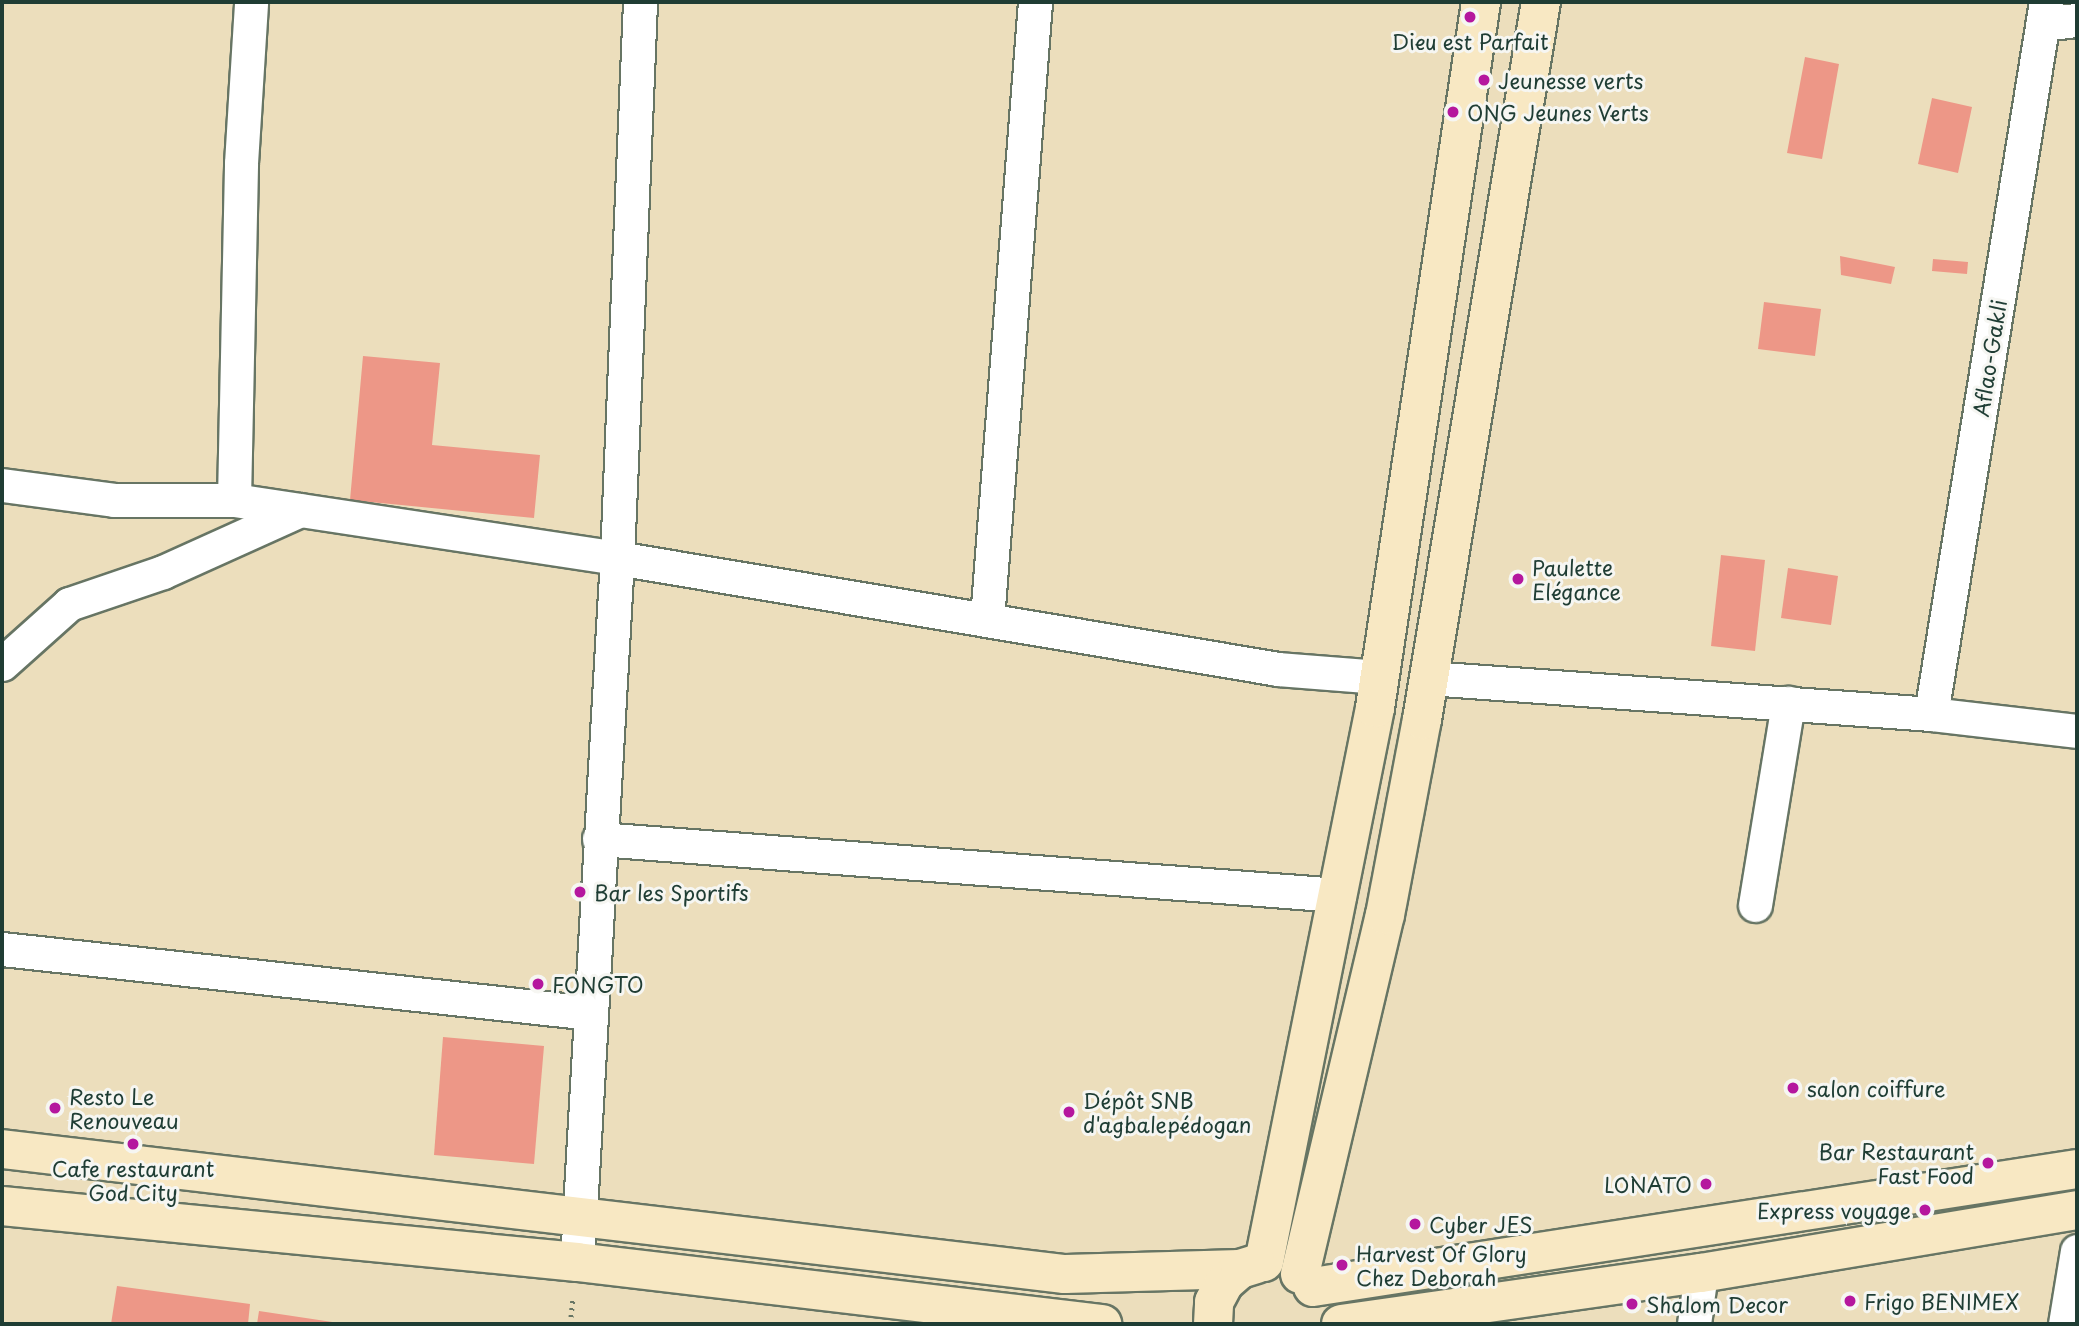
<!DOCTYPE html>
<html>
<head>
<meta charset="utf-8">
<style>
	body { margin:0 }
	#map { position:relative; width:2079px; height:1326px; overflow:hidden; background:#ecdebc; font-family:"Playpen Sans",sans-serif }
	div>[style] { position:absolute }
	.building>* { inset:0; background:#ed9787 }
	.path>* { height:4.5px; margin-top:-2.25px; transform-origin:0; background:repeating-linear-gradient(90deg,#677564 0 2px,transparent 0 7px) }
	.roads { filter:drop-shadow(2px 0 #677564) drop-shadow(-2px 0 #677564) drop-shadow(0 2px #677564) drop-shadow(0 -2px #677564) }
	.street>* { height:33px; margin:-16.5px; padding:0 16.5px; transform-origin:16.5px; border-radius:16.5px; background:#fff }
	.secondary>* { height:38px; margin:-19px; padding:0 19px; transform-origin:19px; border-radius:19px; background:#f8e8c3 }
	.dots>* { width:19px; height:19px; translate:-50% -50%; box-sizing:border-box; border:4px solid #f6f6f2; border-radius:50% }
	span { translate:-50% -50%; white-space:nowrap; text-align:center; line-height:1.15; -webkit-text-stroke:6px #f6f6f2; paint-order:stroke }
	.poi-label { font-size:21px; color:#1f3d34 }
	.left { translate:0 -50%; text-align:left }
	.right { translate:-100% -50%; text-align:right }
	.street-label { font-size:21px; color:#1f3d34 }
	.frame { position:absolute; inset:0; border:4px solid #1f3d34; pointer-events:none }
</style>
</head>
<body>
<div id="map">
	<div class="building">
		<i style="clip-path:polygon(1805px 57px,1839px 64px,1822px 159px,1787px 153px)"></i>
		<i style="clip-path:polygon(1932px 98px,1972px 107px,1958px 173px,1918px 164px)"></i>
		<i style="clip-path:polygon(1840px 256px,1895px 267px,1891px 284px,1841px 275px)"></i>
		<i style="clip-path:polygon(1933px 259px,1968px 262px,1967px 274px,1932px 271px)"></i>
		<i style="clip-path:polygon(1764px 302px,1821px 309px,1815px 356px,1758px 349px)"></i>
		<i style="clip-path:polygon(363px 356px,440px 363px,432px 445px,540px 455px,534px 518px,350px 500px)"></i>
		<i style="clip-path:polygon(1721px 555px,1765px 560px,1755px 651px,1711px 646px)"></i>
		<i style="clip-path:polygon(1788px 568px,1838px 576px,1831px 625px,1781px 618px)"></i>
		<i style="clip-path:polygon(443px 1037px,544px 1046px,534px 1164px,434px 1155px)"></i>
		<i style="clip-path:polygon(117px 1286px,250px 1304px,248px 1324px,111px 1324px)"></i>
		<i style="clip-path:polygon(259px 1311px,339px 1323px,339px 1324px,257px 1324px)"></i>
	</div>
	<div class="path">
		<i style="left:570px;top:1324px;width:27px;rotate:-84deg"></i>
	</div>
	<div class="roads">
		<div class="street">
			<i style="left:2043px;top:24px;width:34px;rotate:-7deg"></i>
			<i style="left:2px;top:485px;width:113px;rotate:7.6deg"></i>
			<i style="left:114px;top:500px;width:120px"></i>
			<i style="left:234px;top:500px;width:387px;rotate:8.6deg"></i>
			<i style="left:617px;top:558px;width:670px;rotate:9.53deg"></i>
			<i style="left:1278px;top:669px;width:101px;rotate:4.5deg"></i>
			<i style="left:234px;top:500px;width:337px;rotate:-88.8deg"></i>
			<i style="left:241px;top:163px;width:161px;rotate:-86.4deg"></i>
			<i style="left:987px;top:619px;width:619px;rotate:-85.55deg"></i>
			<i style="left:2px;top:664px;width:90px;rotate:-41.8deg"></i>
			<i style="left:69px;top:604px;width:99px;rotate:-18.8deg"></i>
			<i style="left:163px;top:572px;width:150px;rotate:-24.3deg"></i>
			<i style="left:1428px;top:678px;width:504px;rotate:4.09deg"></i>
			<i style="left:1931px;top:714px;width:147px;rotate:6.6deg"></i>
			<i style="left:1931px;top:714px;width:721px;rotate:-80.83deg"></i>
			<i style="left:599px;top:839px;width:742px;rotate:4.33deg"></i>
			<i style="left:1755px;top:905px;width:205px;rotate:-80.7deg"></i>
			<i style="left:2px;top:949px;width:592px;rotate:6.2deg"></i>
			<i style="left:577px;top:1262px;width:705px;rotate:-86.75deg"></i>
			<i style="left:617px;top:558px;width:556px;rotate:-87.63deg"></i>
			<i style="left:1694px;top:1324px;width:51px;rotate:-82.2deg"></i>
			<i style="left:2065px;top:1324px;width:74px;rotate:-80.7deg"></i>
		</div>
		<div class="secondary">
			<i style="left:2px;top:1149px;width:1070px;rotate:6.71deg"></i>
			<i style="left:1065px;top:1274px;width:175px;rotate:-1.6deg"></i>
			<i style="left:2px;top:1206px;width:578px;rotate:5.56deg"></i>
			<i style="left:577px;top:1262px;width:529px;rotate:6.74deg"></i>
			<i style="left:1264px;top:1262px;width:565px;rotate:-78.67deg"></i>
			<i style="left:1375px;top:708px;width:714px;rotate:-81.46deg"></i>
			<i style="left:1300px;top:1274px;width:369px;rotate:-76.7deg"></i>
			<i style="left:1385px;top:915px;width:198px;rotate:-79.3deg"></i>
			<i style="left:1422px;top:720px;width:728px;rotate:-80.59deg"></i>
			<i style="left:1313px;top:1287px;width:773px;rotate:-8.78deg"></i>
			<i style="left:1213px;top:1324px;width:22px;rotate:-87deg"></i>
			<i style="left:1214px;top:1302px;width:21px;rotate:-62deg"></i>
			<i style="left:1224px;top:1283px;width:21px;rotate:-41deg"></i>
			<i style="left:1240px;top:1269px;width:17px;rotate:-17deg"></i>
			<i style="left:1341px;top:1324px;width:364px;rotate:-8.1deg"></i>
			<i style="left:1701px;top:1273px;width:381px;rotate:-9.5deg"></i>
		</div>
	</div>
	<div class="dots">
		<i style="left:1470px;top:17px;background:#b5179e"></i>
		<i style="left:1484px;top:80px;background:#b5179e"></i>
		<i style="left:1453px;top:112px;background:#b5179e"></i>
		<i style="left:1518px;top:579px;background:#b5179e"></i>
		<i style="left:580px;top:892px;background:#b5179e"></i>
		<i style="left:538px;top:984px;background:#b5179e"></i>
		<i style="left:1793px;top:1088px;background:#b5179e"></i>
		<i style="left:55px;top:1108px;background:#b5179e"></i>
		<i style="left:1069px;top:1112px;background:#b5179e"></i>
		<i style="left:133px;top:1144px;background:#b5179e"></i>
		<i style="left:1988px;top:1163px;background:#b5179e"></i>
		<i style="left:1706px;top:1184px;background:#b5179e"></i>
		<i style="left:1925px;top:1210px;background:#b5179e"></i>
		<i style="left:1415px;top:1224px;background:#b5179e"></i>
		<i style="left:1342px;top:1265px;background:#b5179e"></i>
		<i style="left:1850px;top:1301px;background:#b5179e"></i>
		<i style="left:1632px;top:1304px;background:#b5179e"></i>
	</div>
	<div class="poi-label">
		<span style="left:1470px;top:41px">Dieu est Parfait</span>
		<span class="left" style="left:1498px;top:80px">Jeunesse verts</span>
		<span class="left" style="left:1467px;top:112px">ONG Jeunes Verts</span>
		<span class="left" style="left:1532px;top:579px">Paulette<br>Elégance</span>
		<span class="left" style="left:594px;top:892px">Bar les Sportifs</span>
		<span class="left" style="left:552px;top:984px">FONGTO</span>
		<span class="left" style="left:1807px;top:1088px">salon coiffure</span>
		<span class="left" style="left:69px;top:1108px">Resto Le<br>Renouveau</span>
		<span class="left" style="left:1083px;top:1112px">Dépôt SNB<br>d'agbalepédogan</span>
		<span class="right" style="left:1974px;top:1163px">Bar Restaurant<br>Fast Food</span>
		<span style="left:133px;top:1180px">Cafe restaurant<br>God City</span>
		<span class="right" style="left:1692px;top:1184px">LONATO</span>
		<span class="right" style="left:1911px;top:1210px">Express voyage</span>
		<span class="left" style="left:1429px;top:1224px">Cyber JES</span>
		<span class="left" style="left:1356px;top:1265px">Harvest Of Glory<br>Chez Deborah</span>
		<span class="left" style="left:1864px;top:1301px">Frigo BENIMEX</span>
		<span class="left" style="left:1646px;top:1304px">Shalom Decor</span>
	</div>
	<div class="street-label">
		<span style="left:1989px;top:358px;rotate:-81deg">Aflao-Gakli</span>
	</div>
	<div class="frame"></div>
</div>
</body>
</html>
